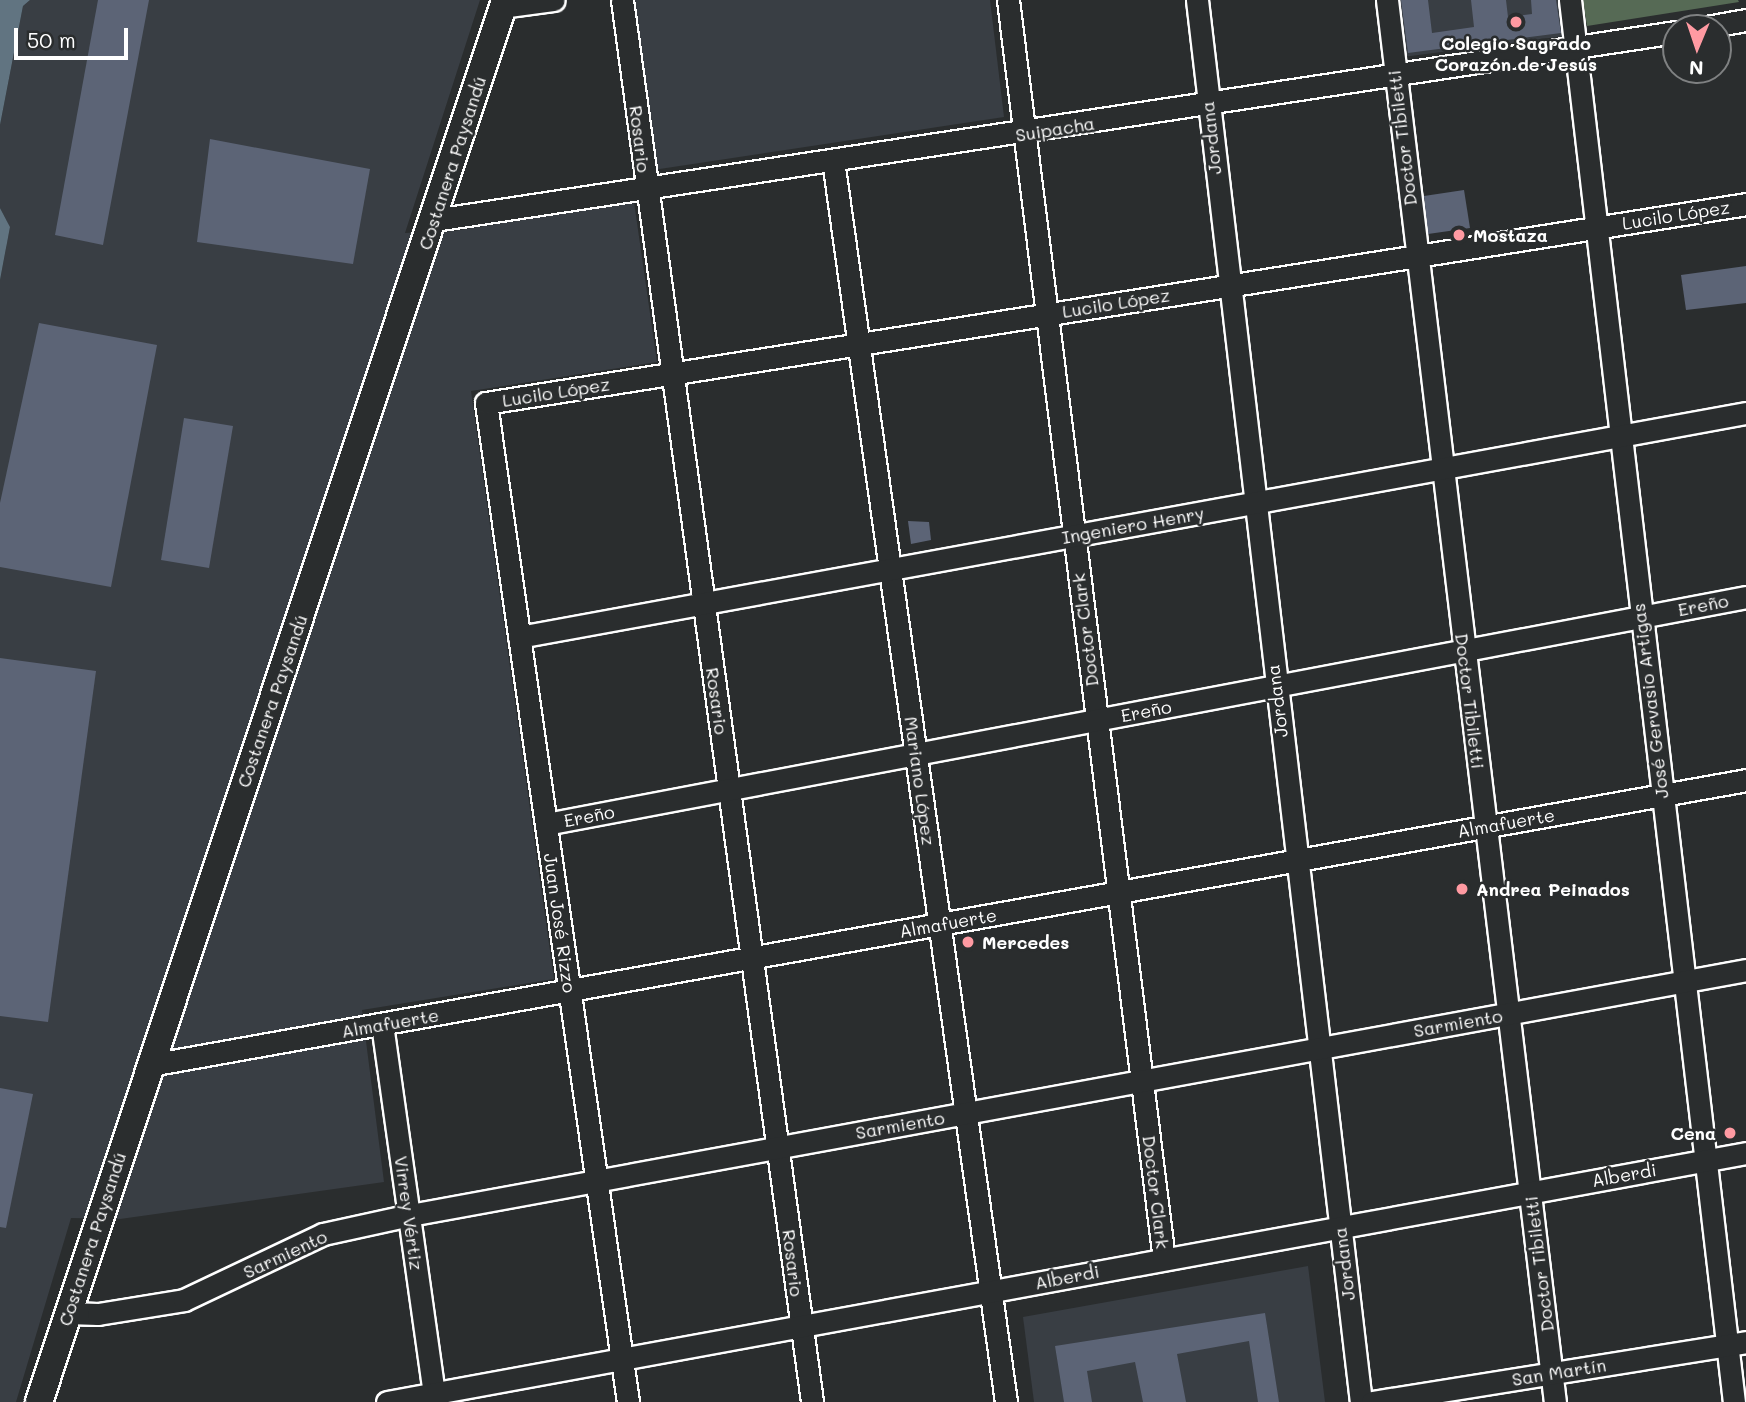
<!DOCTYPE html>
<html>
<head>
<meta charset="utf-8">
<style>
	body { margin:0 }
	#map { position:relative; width:1746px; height:1402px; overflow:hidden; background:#2a2d2e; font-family:Mali,sans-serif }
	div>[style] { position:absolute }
	.built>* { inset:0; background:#393e44 }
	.green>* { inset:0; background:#566a55 }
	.water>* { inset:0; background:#617481 }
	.building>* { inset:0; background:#5c6476 }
	.roads { filter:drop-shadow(2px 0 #fff) drop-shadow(-2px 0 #fff) drop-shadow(0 2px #fff) drop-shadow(0 -2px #fff) }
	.minor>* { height:21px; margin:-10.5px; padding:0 10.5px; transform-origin:10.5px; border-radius:10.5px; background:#2a2d2e }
	.major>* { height:26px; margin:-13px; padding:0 13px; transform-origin:13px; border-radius:13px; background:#2a2d2e }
	.dots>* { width:19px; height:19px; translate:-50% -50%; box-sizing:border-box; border:4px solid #2a2d2e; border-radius:50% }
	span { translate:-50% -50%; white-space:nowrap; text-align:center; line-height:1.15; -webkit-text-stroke:5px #2a2d2e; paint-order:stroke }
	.poi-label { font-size:18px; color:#fff; font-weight:700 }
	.left { translate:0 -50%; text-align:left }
	.right { translate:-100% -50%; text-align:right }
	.street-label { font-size:18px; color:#fff }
	.north { position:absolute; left:1662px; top:14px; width:70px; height:70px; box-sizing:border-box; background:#2a2d2e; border:2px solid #7f8182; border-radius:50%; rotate:182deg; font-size:19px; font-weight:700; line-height:28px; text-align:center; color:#fff }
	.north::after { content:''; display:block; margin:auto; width:24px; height:32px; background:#ff9aa2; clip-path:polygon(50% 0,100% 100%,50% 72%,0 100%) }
	.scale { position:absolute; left:14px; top:28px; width:114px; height:32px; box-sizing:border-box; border:4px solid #fff; border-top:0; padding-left:9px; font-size:21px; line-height:24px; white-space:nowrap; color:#fff; -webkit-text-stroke:5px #2a2d2e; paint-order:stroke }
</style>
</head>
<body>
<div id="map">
	<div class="built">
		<i style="clip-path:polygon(30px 0,480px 0,405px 233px,453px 231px,634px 202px,657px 362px,471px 391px,554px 979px,362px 1010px,384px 1182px,120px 1219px,71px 1218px,16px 1402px,0 1402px,0 280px,10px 227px,0 208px,0 125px,23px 6px)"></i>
		<i style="clip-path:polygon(626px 0,990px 0,1004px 117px,653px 170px)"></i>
		<i style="clip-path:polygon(1398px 0,1560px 0,1565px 36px,1403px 57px)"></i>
		<i style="clip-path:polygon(1308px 1266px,1325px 1402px,1034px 1402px,1023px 1317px)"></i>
	</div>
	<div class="green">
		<i style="clip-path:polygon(1583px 0,1738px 0,1739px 2px,1587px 26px)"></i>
	</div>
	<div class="water">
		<i style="clip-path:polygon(0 0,30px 0,23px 6px,0 125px)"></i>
		<i style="clip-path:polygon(0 208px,10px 227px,0 280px)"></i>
	</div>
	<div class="building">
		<i style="clip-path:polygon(98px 0,149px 0,103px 245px,55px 235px)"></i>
		<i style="clip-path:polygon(1401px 0,1428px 0,1432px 33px,1474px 27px,1471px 0,1506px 0,1508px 17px,1532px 14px,1531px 0,1556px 0,1561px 33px,1408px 53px)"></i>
		<i style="clip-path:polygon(210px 139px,370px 169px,353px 264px,197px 242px)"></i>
		<i style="clip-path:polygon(1464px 190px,1470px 228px,1428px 234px,1424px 196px)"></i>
		<i style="clip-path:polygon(1746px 266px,1746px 303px,1686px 310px,1681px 275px)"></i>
		<i style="clip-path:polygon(39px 323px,157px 345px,111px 587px,0 567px,0 503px)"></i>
		<i style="clip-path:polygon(184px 418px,233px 426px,209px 568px,161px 560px)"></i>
		<i style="clip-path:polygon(908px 521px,929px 522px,931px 540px,911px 544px)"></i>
		<i style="clip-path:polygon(0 658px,96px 671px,48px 1022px,0 1016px)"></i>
		<i style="clip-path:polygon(0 1088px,33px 1094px,6px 1228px,0 1227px)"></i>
		<i style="clip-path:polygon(1265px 1313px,1279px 1402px,1258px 1402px,1249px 1341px,1177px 1354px,1186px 1402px,1143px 1402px,1135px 1362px,1087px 1371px,1092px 1402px,1064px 1402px,1055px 1346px)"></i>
	</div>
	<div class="roads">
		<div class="minor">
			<i style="left:622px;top:0;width:1415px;rotate:82.28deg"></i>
			<i style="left:1008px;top:0;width:1269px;rotate:82.94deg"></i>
			<i style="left:1197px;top:0;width:1412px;rotate:83.33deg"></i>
			<i style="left:1387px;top:0;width:1412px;rotate:83.17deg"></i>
			<i style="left:1570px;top:0;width:1412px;rotate:83.33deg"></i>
			<i style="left:502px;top:7px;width:52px;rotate:-7.7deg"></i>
			<i style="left:1701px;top:28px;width:46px;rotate:-10.1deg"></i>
			<i style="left:833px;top:160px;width:1254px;rotate:82.07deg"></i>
			<i style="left:434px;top:220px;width:1256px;rotate:-8.61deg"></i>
			<i style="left:519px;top:637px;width:1247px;rotate:-10.35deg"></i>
			<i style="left:546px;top:824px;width:1221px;rotate:-10.71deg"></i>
			<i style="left:382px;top:1024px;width:382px;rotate:82deg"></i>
			<i style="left:150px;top:1065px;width:1621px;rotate:-10.12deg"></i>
			<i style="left:67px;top:1313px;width:31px;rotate:2deg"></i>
			<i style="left:98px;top:1314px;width:87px;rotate:-9.2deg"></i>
			<i style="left:184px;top:1300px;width:154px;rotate:-25.4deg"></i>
			<i style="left:323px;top:1234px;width:89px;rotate:-12.3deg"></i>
			<i style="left:410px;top:1215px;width:1358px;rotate:-10.39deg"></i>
			<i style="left:387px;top:1402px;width:1382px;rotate:-10.38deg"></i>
			<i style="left:628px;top:1402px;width:1009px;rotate:-98.09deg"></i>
			<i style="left:486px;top:403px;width:1276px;rotate:-8.97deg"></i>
			<i style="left:1372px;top:1402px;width:379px;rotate:-9.1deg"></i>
		</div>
		<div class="major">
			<i style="left:39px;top:1402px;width:1477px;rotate:-71.61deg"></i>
		</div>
	</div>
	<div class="dots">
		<i style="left:1516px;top:22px;background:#ff9aa2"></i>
		<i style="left:1459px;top:235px;background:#ff9aa2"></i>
		<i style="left:1462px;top:889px;background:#ff9aa2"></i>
		<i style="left:968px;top:942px;background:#ff9aa2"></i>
		<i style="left:1730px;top:1133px;background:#ff9aa2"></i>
	</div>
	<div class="poi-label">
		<span style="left:1516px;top:54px">Colegio Sagrado<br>Corazón de Jesús</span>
		<span class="left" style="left:1473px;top:235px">Mostaza</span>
		<span class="left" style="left:1476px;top:889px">Andrea Peinados</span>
		<span class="left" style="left:982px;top:942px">Mercedes</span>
		<span class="right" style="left:1716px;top:1133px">Cena</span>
	</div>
	<div class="street-label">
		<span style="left:1055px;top:129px;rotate:-9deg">Suipacha</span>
		<span style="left:1211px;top:138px;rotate:-96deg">Jordana</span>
		<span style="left:1402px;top:138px;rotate:-97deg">Doctor Tibiletti</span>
		<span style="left:640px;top:139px;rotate:83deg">Rosario</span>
		<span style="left:452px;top:163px;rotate:-72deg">Costanera Paysandú</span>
		<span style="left:1676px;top:215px;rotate:-9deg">Lucilo López</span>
		<span style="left:1116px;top:303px;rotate:-9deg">Lucilo López</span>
		<span style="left:556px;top:392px;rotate:-9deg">Lucilo López</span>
		<span style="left:1133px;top:525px;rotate:-10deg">Ingeniero Henry</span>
		<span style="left:1703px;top:605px;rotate:-11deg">Ereño</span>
		<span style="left:1085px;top:630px;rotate:-97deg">Doctor Clark</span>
		<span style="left:272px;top:701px;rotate:-71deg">Costanera Paysandú</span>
		<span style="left:717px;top:701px;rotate:82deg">Rosario</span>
		<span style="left:1277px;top:701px;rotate:-97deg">Jordana</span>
		<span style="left:1470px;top:701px;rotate:83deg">Doctor Tibiletti</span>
		<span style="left:1650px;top:701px;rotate:-97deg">José Gervasio Artigas</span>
		<span style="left:1146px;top:711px;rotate:-11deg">Ereño</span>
		<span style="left:920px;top:781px;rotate:82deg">Mariano López</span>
		<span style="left:589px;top:816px;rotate:-11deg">Ereño</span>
		<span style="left:1506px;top:823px;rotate:-10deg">Almafuerte</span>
		<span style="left:560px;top:923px;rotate:82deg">Juan José Rizzo</span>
		<span style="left:948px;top:923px;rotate:-10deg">Almafuerte</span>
		<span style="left:390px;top:1023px;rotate:-10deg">Almafuerte</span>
		<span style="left:1458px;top:1023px;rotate:-10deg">Sarmiento</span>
		<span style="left:900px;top:1125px;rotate:-10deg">Sarmiento</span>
		<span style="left:1624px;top:1175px;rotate:-10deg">Alberdi</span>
		<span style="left:1156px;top:1192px;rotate:83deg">Doctor Clark</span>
		<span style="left:409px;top:1213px;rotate:82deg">Virrey Vértiz</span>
		<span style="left:92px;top:1239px;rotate:-72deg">Costanera Paysandú</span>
		<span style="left:285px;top:1254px;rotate:-25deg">Sarmiento</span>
		<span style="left:793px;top:1263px;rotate:83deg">Rosario</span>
		<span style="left:1344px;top:1264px;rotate:-97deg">Jordana</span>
		<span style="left:1539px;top:1264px;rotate:-97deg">Doctor Tibiletti</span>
		<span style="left:1067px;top:1277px;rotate:-11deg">Alberdi</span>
		<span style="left:1559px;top:1372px;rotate:-9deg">San Martín</span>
	</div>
	<div class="north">N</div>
	<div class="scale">50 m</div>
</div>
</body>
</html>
